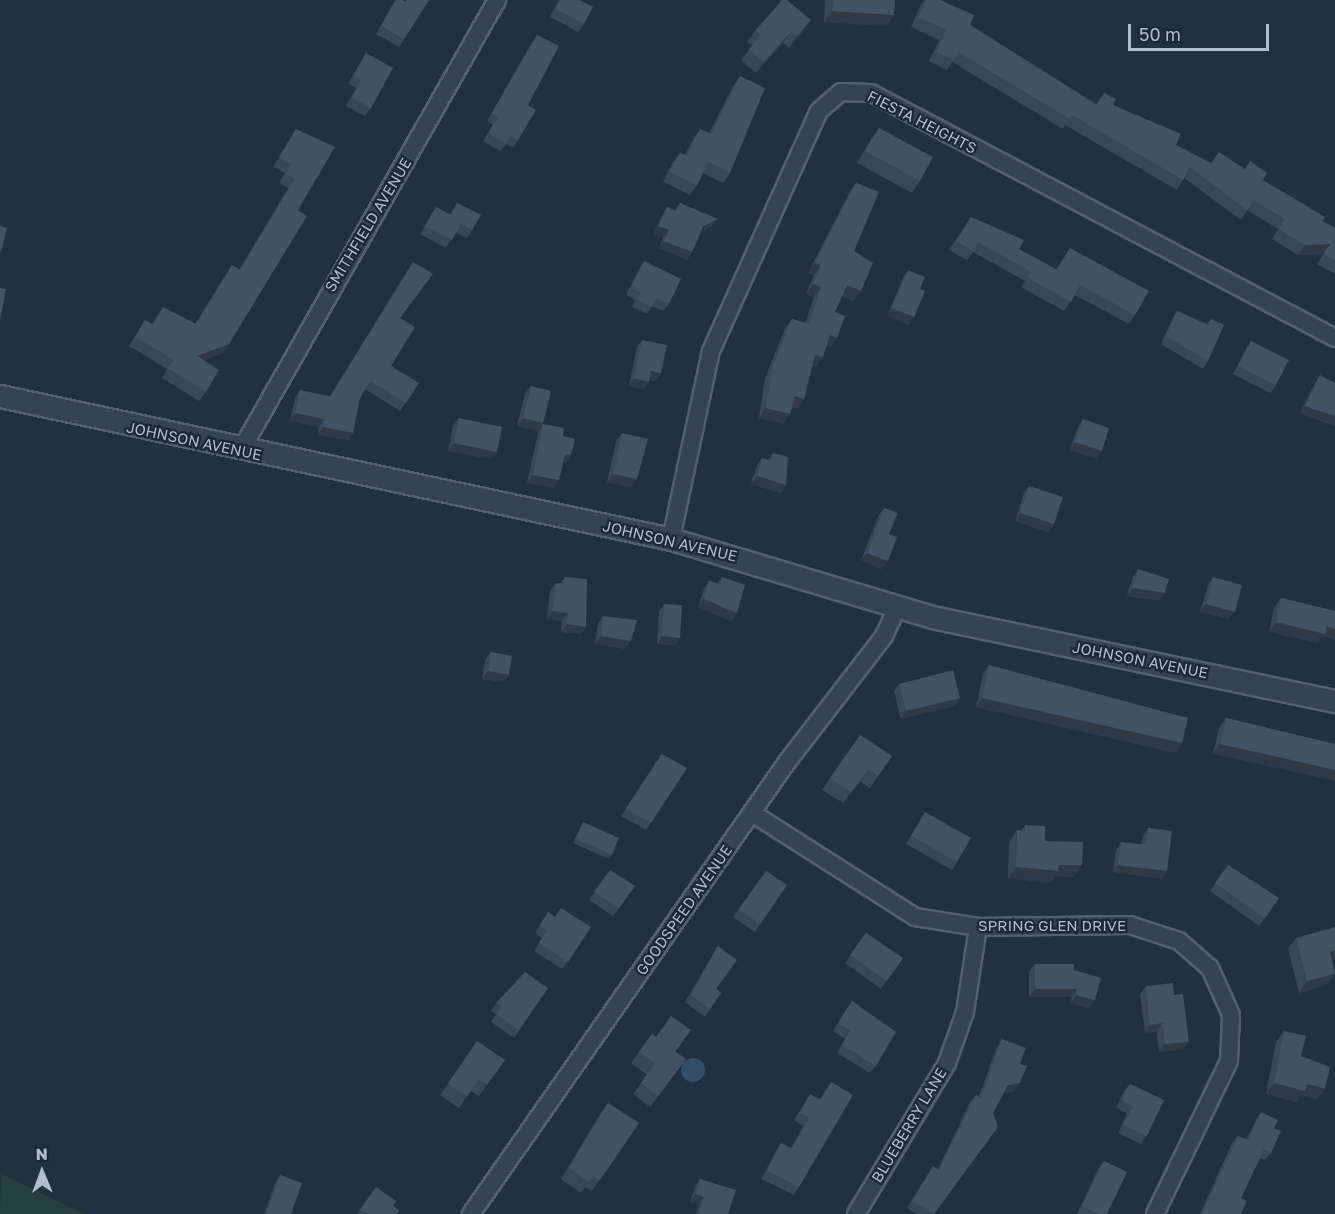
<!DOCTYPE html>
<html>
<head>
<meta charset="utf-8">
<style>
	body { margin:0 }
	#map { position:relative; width:1335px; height:1214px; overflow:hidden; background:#223140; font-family:"Golos Text",sans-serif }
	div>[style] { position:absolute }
	.green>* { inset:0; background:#244041 }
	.water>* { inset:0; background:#344e69 }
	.round { border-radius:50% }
	.roads { filter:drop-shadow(2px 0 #54606e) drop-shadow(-2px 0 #54606e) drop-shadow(0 2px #54606e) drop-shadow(0 -2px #54606e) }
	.minor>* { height:16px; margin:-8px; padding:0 8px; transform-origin:8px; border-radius:8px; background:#364350 }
	.tertiary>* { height:21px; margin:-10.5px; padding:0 10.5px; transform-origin:10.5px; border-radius:10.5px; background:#364350 }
	.wall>* { inset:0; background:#394756 }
	.shaded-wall>* { inset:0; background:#2e3a46 }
	.building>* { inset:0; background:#425364 }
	span { translate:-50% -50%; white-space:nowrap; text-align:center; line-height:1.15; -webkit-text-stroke:4.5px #1b2835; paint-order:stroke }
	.street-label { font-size:15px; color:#b2bdcb }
	.north { position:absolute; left:12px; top:1142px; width:60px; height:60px; -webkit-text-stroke:4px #1b2835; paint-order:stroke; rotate:359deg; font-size:16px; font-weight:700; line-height:24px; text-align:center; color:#b2bdcb }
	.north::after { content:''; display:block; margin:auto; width:21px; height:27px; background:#b2bdcb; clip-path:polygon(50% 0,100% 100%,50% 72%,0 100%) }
	.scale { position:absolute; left:1128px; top:24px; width:141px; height:27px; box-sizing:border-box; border:3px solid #b2bdcb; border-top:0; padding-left:8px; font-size:18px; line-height:21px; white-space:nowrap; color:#b2bdcb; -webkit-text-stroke:4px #1b2835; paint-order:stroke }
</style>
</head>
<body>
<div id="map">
	<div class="green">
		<i style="clip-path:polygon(1px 1174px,85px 1214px,0 1214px)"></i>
	</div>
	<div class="water">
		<i class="round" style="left:681px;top:1058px;width:24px;height:24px"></i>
	</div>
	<div class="roads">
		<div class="minor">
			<i style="left:241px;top:450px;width:518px;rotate:-60.36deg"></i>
			<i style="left:671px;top:539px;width:192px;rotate:-78deg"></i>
			<i style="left:711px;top:351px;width:263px;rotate:-65.8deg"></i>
			<i style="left:819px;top:111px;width:29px;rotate:-41deg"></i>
			<i style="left:841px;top:92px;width:30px;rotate:2deg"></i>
			<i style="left:871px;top:93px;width:525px;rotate:27.83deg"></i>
			<i style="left:752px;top:813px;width:193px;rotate:32.5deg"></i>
			<i style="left:915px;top:917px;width:64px;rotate:9deg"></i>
			<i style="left:978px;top:927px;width:152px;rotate:-0.8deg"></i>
			<i style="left:1130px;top:925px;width:52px;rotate:18.1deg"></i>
			<i style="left:1179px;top:941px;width:41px;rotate:41.1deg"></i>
			<i style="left:1210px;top:968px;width:51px;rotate:65.9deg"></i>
			<i style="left:1231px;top:1015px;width:46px;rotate:92.5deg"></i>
			<i style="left:1229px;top:1061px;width:170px;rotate:115.8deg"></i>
			<i style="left:471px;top:1214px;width:552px;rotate:-55.04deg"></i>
			<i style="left:787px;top:762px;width:159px;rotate:-52.4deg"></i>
			<i style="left:884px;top:636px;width:31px;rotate:-65deg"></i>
			<i style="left:856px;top:1214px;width:176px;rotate:-58.9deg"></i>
			<i style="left:947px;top:1063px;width:54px;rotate:-70.6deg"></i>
			<i style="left:965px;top:1012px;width:86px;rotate:-81.3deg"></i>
		</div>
		<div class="tertiary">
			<i style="left:0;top:396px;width:686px;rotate:12.03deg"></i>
			<i style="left:671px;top:539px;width:272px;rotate:16.6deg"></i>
			<i style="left:932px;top:617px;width:412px;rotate:11.8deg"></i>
		</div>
	</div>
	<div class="wall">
		<i style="clip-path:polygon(395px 0,405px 1px,406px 0,429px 0,399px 47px,376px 34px)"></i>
		<i style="clip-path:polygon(559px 0,579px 0,584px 24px,578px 32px,550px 17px)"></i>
		<i style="clip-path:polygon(825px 0,895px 0,894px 15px,886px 26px,824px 22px)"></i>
		<i style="clip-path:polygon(924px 0,940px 0,970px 25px,1096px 104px,1104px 93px,1113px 105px,1176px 145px,1211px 163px,1245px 169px,1263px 180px,1322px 221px,1335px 228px,1335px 274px,1317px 264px,1323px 254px,1298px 255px,1272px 239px,1278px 229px,1247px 210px,1241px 220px,1184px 178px,1177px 190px,1065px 125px,1063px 129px,952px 62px,947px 70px,929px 61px,939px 40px,911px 27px,921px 4px)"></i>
		<i style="clip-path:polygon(755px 31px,803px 32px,789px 48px,783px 43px,756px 73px,741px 60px,752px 46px,747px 42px)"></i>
		<i style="clip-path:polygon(537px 35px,528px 105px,518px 140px,513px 148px,506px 144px,500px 151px,483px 141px,493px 125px,487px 121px,532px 42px)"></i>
		<i style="clip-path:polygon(366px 53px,371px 108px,365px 116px,346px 106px,356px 88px,348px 84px)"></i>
		<i style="clip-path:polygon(740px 76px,730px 173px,723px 183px,703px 173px,697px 185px,690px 195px,663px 182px,672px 163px,680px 153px,685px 155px,693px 139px,700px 129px,709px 133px,733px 86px)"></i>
		<i style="clip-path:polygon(879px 128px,920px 181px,912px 193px,857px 163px,871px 139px)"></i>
		<i style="clip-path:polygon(296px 129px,298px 210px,229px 344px,223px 353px,204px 360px,206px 392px,199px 401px,162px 378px,167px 369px,129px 346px,145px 320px,152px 324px,163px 307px,195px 324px,232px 265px,239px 270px,288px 188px,279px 183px,285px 173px,273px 167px)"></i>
		<i style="clip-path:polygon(856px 183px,854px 251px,854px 301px,842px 296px,835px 312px,830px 348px,826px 346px,823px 357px,816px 367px,812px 366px,797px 409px,792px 407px,790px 414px,783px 424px,759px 418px,765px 378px,785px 329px,792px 319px,805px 323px,814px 297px,806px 294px,814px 275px,808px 273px,849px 193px)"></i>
		<i style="clip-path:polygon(457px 203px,472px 230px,467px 238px,456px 233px,446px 248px,420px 234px,436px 207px,450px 214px)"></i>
		<i style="clip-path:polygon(680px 203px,712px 226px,701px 232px,692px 252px,687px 260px,659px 248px,663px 238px,654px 234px,662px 215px,667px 207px,675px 210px)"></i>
		<i style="clip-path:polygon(971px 217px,1019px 249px,1056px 269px,1070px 248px,1135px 315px,1129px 324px,1075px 295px,1064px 311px,1021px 287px,1025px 281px,973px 252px,967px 260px,949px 250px)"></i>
		<i style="clip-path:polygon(644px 261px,669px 304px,663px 311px,652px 306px,647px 314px,632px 307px,635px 300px,626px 295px,639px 269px)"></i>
		<i style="clip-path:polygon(413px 262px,400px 318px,391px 366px,419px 383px,400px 411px,365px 389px,360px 398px,348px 440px,317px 435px,319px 427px,290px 421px,295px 398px,300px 390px,330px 396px)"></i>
		<i style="clip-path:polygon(908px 270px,920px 289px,909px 325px,887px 316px,903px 278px)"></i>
		<i style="clip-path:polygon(1177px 311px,1207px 324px,1211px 319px,1208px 361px,1203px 369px,1161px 344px,1172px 319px)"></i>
		<i style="clip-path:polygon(642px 340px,661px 373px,655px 381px,649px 380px,644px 389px,629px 386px,637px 347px)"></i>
		<i style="clip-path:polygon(1251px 341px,1276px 385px,1271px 393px,1233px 374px,1246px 349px)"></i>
		<i style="clip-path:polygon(1320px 375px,1335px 426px,1300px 413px,1315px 383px)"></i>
		<i style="clip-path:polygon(531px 386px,543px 423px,538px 431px,517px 426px,525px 394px)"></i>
		<i style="clip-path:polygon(459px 418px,497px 452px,491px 459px,448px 451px,453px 426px)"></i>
		<i style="clip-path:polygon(1083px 419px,1096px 459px,1070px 450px,1078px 427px)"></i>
		<i style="clip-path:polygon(543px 424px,563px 436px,566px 463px,563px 462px,554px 488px,527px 483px,538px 432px)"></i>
		<i style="clip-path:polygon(622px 433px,637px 479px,631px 487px,607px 482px,616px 441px)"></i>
		<i style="clip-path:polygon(773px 453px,786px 485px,781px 493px,751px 484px,757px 466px,762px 458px,768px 460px)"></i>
		<i style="clip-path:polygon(1029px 486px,1054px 524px,1048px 532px,1015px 521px,1024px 493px)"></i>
		<i style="clip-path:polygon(884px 508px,889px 534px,888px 561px,882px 569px,861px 560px,879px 515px)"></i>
		<i style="clip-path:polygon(1138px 569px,1159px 600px,1127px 596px,1133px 576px)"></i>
		<i style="clip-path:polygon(565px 577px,586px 627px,581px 634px,561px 632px,562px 621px,547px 619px,550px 590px,556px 583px,561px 583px)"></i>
		<i style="clip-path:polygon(722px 577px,737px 613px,731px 621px,698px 607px,704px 589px,709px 581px,717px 584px)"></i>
		<i style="clip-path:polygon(1213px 577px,1229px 619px,1200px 612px,1208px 585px)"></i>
		<i style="clip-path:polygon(1281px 598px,1335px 611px,1335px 640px,1323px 637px,1318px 643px,1269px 632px,1274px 608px)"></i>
		<i style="clip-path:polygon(664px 604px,680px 638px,675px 645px,657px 644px,659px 612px)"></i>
		<i style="clip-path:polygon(603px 616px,625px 649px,595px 644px,598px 624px)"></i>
		<i style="clip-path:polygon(491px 652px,504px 682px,482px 679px,485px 660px)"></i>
		<i style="clip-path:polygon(989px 665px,1176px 753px,976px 707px,983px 674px)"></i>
		<i style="clip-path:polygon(899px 684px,960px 698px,954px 706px,901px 719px,894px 691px)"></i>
		<i style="clip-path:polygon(1226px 718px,1335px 744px,1213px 754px,1219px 728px)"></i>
		<i style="clip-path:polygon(860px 735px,892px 756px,870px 788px,861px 782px,843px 803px,822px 790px)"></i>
		<i style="clip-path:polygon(656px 762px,687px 768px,646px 830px,621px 816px)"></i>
		<i style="clip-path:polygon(925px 812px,957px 862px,952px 870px,906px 844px)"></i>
		<i style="clip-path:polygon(583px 822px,612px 855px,609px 859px,573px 843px)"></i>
		<i style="clip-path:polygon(1025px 825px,1045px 841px,1082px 865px,1074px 877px,1055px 876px,1050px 883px,1008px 878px,1009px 842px,1017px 830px,1021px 831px)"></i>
		<i style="clip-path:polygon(1148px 828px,1167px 871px,1162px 879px,1113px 872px,1116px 850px,1121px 842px,1141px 845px,1143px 836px)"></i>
		<i style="clip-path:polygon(1228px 865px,1279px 898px,1259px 926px,1210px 891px)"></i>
		<i style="clip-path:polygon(610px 870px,635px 886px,613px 916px,589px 900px)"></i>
		<i style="clip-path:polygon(766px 871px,787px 885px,755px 932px,733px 917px)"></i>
		<i style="clip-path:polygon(548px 912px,555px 917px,591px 927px,562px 969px,534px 951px,542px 938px,535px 933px)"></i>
		<i style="clip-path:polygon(866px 933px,903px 958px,881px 989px,845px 963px)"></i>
		<i style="clip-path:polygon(1296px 938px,1335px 959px,1332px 960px,1327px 985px,1299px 993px,1288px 949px)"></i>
		<i style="clip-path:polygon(718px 946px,717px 989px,721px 993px,705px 1017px,685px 1002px,713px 954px)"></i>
		<i style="clip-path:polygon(1035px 964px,1074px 970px,1095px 1000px,1089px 1008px,1070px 1003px,1072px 997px,1029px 997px,1029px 972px)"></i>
		<i style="clip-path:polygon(1146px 986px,1174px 995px,1184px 1049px,1159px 1052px,1157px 1031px,1145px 1033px,1140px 994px)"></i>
		<i style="clip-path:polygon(548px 988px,514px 1038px,491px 1022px,496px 1014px,491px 1011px,496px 1003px)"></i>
		<i style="clip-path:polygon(852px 1001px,876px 1066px,870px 1073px,837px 1053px,845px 1039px,833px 1031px)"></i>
		<i style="clip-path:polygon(1284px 1031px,1301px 1056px,1317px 1100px,1301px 1096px,1297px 1102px,1266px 1094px,1276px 1042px)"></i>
		<i style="clip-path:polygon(652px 1034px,686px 1059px,650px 1107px,633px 1094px,647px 1075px,631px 1063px)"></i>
		<i style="clip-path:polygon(1002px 1039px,1020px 1064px,1014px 1091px,1004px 1093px,934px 1214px,916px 1214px,907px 1208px,933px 1166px,938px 1169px,970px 1102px,976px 1095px,979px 1096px,997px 1047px)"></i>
		<i style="clip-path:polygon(477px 1041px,505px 1060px,479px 1096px,471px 1091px,459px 1108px,440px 1095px)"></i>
		<i style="clip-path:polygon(831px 1082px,799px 1187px,794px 1195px,761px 1179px,776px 1151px,781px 1143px,791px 1148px,803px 1126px,794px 1120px,810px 1094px,820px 1099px)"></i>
		<i style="clip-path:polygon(1130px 1084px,1147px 1136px,1141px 1144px,1118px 1133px,1127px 1113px,1116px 1108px,1124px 1091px)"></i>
		<i style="clip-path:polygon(608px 1103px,639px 1123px,592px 1191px,585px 1187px,581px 1193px,561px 1179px,600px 1114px)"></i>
		<i style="clip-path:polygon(1261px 1112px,1274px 1128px,1271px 1153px,1265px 1160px,1260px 1158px,1241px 1198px,1241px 1214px,1200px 1214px,1232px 1143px,1238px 1136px,1246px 1140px,1256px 1120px)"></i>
		<i style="clip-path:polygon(1104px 1161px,1107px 1214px,1077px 1214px,1098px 1169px)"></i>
		<i style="clip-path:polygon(280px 1175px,291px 1214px,264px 1214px,275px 1183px)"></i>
		<i style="clip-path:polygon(700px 1179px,728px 1214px,696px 1214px,699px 1205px,690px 1202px,695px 1187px)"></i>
		<i style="clip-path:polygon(376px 1187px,393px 1206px,396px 1214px,357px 1214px)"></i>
	</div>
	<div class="shaded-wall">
		<i style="clip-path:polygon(832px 11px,894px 15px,886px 26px,824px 22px)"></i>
		<i style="clip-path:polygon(811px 20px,803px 32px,789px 48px,797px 36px)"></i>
		<i style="clip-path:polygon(791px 32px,783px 43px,756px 73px,764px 62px)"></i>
		<i style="clip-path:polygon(718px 219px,712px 226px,698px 234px,703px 226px)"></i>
		<i style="clip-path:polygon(659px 226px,669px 230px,663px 238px,654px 234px)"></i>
		<i style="clip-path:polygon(664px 241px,692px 252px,687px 260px,659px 248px)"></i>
		<i style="clip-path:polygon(1330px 244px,1323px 254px,1298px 255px,1305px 245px)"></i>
		<i style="clip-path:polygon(815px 263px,821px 265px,814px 275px,808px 273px)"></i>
		<i style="clip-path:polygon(813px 284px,821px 287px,814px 297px,806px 294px)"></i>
		<i style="clip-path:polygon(847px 285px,861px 291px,854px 301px,840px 295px)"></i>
		<i style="clip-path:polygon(892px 308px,914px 317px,909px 325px,887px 316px)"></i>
		<i style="clip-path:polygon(830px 335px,837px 338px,830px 348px,823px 345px)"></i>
		<i style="clip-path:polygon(229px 344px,223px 353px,191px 366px,197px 356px)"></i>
		<i style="clip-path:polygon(815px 355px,823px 357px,816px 367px,808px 365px)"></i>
		<i style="clip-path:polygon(651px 371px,661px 373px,655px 381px,646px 379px)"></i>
		<i style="clip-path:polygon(634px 378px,649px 382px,644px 389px,629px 386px)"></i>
		<i style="clip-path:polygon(795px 396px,804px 399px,797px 409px,788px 406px)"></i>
		<i style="clip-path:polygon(1305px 406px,1335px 416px,1335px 425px,1300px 413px)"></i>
		<i style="clip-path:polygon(766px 408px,790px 414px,783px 424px,759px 418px)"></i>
		<i style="clip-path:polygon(295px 413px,324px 419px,319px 427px,290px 421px)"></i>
		<i style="clip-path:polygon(523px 418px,543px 423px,538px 431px,517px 426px)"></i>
		<i style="clip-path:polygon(323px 427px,353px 433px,348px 440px,317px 435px)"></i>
		<i style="clip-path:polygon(1075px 442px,1102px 451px,1096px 459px,1070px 450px)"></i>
		<i style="clip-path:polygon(454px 443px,497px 452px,491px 459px,448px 451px)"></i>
		<i style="clip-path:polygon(565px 454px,571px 455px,566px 463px,559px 461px)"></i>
		<i style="clip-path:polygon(613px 474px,637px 479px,631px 487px,607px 482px)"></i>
		<i style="clip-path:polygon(533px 475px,559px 480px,554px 488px,527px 483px)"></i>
		<i style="clip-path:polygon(757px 476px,786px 485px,781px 493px,751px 484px)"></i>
		<i style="clip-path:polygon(1020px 513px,1054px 524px,1048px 532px,1015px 521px)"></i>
		<i style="clip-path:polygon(867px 553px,888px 561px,882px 569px,861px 560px)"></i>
		<i style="clip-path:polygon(1133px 588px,1165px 593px,1159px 600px,1127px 596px)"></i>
		<i style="clip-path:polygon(704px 599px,737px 613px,731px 621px,698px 607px)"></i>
		<i style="clip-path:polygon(1206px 604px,1235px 612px,1229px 619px,1200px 612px)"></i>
		<i style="clip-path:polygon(552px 611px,568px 613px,562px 621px,547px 619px)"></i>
		<i style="clip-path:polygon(1276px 622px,1327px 626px,1335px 629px,1335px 640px,1323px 637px,1318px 643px,1269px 632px)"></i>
		<i style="clip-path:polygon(567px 624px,586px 627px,581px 634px,561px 632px)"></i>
		<i style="clip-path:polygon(601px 636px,631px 641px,625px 649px,595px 644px)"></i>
		<i style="clip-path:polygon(662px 636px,680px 638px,675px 645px,657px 644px)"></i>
		<i style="clip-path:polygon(488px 671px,509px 675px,504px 682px,482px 679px)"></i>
		<i style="clip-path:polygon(960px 698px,954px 706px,901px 719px,906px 711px)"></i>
		<i style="clip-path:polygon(982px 698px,1182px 743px,1176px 753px,976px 707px)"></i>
		<i style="clip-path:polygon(1220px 744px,1335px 770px,1335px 781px,1213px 754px)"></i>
		<i style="clip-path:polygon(869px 770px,861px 782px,843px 803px,851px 792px)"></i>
		<i style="clip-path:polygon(1059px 865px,1082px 865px,1074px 877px,1055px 876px,1050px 883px,1008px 878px,1016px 867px)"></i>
		<i style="clip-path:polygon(1118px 865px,1167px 871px,1162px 879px,1113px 872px)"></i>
		<i style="clip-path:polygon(1335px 950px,1335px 959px,1322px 963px,1330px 952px)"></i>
		<i style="clip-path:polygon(1335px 974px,1327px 985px,1299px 993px,1307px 981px)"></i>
		<i style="clip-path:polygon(1035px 989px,1077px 989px,1072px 997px,1029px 997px)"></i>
		<i style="clip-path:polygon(1076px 995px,1095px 1000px,1089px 1008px,1070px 1003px)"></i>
		<i style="clip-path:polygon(1162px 1023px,1157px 1031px,1145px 1033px,1150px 1025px)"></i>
		<i style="clip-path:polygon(1189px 1042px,1184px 1049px,1159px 1052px,1165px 1044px)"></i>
		<i style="clip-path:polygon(1020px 1083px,1014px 1091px,1003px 1093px,1008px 1085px)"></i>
		<i style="clip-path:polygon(1274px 1083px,1307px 1084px,1325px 1089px,1317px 1100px,1301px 1096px,1297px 1102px,1266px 1094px)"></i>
		<i style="clip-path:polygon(696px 1194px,704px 1197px,699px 1205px,690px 1202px)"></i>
	</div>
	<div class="building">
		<i style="clip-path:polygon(396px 0,403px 0,406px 2px,407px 0,429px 0,404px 39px,381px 26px)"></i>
		<i style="clip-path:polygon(560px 0,579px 0,593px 7px,584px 24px,555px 9px)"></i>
		<i style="clip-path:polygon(782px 0,787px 0,811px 20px,797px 36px,791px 32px,764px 62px,749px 49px,761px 35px,755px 31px)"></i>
		<i style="clip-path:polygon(833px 0,895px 0,894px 15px,832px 11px)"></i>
		<i style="clip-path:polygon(926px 0,940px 0,974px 15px,970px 25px,1097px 105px,1104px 93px,1116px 99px,1113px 105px,1181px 134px,1176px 145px,1211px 163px,1219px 152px,1245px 169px,1250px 161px,1267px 173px,1263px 180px,1325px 217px,1322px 221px,1335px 228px,1335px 260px,1324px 254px,1330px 244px,1305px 245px,1279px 229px,1285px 219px,1254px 201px,1247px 210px,1190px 167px,1183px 180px,1072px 115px,1070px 119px,958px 52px,954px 60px,936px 52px,946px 30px,918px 17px)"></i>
		<i style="clip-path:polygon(537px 35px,559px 46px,528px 105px,536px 110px,518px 140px,510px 136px,506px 144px,488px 133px,498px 117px,492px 113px)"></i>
		<i style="clip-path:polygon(366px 53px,393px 68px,371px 108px,352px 98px,361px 80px,353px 76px)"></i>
		<i style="clip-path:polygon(740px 76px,765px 88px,730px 173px,708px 162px,697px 185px,670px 172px,680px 153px,687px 156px,700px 129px,711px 134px)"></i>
		<i style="clip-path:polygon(879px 128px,933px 157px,920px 181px,865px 151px)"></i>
		<i style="clip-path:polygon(296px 129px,335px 147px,298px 210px,307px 216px,229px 344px,197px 356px,219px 370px,206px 392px,168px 368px,174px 360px,135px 337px,145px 320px,153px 325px,163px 307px,196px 324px,232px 265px,240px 270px,295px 179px,286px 174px,291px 164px,279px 157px)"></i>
		<i style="clip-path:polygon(856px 183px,879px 192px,854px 251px,873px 263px,861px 291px,847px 285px,835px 312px,845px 316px,837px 338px,830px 335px,823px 357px,815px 355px,804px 399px,795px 396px,790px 414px,766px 408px,772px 368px,792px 319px,809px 324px,821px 287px,813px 284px,821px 265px,815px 263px)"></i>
		<i style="clip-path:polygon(457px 203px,481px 215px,472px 230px,461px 224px,452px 240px,425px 226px,436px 207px,451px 215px)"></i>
		<i style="clip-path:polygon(680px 203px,718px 219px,703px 226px,692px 252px,664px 241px,669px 230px,659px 226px,667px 207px,676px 211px)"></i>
		<i style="clip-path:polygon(971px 217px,1024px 240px,1019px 249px,1057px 270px,1070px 248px,1149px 291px,1135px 315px,1080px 285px,1071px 302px,1028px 278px,1031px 272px,978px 242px,973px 251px,956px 241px)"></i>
		<i style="clip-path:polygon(0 226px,7px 228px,1px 252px,0 252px)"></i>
		<i style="clip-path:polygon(644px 261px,681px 279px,669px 304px,656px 298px,652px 307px,637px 299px,641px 292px,631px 288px)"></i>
		<i style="clip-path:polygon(413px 262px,433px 274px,400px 318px,415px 327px,391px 366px,419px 383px,406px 403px,370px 381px,360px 398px,353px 433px,323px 427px,324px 419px,295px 413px,300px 390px,330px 397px)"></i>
		<i style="clip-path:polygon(908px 270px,925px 277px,920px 289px,925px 291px,914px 317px,892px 308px)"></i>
		<i style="clip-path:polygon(0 288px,6px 289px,0 321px)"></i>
		<i style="clip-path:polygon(1177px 311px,1208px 325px,1211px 319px,1224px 325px,1208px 361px,1166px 336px)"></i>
		<i style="clip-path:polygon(642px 340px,667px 345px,661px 373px,651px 371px,649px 382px,634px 378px)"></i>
		<i style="clip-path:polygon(1251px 341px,1289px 360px,1276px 385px,1238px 366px)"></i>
		<i style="clip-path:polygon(1320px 375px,1335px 383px,1335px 416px,1305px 406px)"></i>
		<i style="clip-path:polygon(531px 386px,551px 391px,543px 423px,523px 418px)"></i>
		<i style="clip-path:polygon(459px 418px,502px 427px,497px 452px,454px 443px)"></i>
		<i style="clip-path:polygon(1083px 419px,1109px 428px,1102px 451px,1075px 442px)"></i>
		<i style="clip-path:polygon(543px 424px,564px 428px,563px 436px,575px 439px,571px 455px,565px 454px,559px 480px,533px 475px)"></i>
		<i style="clip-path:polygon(622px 433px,648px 439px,637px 479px,613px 474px)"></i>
		<i style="clip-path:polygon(773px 453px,788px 457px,786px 485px,757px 476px,762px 458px,771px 461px)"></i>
		<i style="clip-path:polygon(1029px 486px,1063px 497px,1054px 524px,1020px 513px)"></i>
		<i style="clip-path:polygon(884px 508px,898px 513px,889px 534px,897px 537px,888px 561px,867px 553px)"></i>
		<i style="clip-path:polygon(1138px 569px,1169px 579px,1165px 593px,1133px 588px)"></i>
		<i style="clip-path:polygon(565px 577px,587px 579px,586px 627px,567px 624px,568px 613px,552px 611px,556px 583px,564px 584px)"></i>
		<i style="clip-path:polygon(722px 577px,745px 585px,737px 613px,704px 599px,709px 581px,720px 584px)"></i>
		<i style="clip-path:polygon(1213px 577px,1242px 585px,1235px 612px,1206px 604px)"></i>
		<i style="clip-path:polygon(1281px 598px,1335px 611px,1335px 629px,1327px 626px,1325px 634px,1276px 622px)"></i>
		<i style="clip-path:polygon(664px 604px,682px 605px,680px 638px,662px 636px)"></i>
		<i style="clip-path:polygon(603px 616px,637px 620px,631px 641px,601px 636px)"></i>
		<i style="clip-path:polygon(491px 652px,512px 656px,509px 675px,488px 671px)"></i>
		<i style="clip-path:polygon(989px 665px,1188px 718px,1182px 743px,982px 698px)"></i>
		<i style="clip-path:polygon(953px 670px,960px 698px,906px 711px,899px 684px)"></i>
		<i style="clip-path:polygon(1226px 718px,1335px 744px,1335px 770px,1220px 744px)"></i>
		<i style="clip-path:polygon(860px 735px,892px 756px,878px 776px,869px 770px,851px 792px,830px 778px)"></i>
		<i style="clip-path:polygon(662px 754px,687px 768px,651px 823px,626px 809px)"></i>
		<i style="clip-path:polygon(925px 812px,971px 838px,957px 862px,911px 836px)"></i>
		<i style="clip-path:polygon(583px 822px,619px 838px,612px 855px,576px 839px)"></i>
		<i style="clip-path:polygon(1025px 825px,1045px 826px,1045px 841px,1083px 842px,1082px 865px,1059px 865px,1058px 871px,1016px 867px,1017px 830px,1025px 831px)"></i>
		<i style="clip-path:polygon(1148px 828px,1172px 831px,1167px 871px,1118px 865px,1121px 842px,1146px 845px)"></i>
		<i style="clip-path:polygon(1228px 865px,1279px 898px,1265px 918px,1215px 883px)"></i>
		<i style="clip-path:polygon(610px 870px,635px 886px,619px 908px,594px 892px)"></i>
		<i style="clip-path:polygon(766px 871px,787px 885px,760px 924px,739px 909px)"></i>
		<i style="clip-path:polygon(561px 908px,591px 927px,568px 962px,539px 943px,547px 930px,540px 925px,548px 912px,555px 917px)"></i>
		<i style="clip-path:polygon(1335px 927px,1335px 950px,1330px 952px,1335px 974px,1307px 981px,1296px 938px)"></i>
		<i style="clip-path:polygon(866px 933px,903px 958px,887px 981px,850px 955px)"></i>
		<i style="clip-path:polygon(718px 946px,737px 960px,716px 989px,721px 993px,710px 1009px,691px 995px)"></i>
		<i style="clip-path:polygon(1035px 964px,1074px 964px,1074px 970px,1101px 978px,1095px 1000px,1076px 995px,1077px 989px,1035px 989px)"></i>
		<i style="clip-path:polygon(525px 972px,548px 988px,519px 1030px,496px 1014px,502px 1007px,496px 1003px)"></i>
		<i style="clip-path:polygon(1173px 983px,1174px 995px,1183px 994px,1189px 1042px,1165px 1044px,1162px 1023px,1150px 1025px,1146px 986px)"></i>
		<i style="clip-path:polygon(852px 1001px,896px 1032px,876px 1066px,842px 1045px,850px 1031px,838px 1023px)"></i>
		<i style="clip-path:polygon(671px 1016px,691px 1030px,675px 1052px,686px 1059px,658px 1096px,641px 1083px,655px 1063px,639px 1052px,652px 1034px,656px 1037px)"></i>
		<i style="clip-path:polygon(1284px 1031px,1306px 1036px,1301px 1056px,1330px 1067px,1325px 1089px,1307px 1084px,1305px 1091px,1274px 1083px)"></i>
		<i style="clip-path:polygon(1002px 1039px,1026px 1048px,1020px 1064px,1027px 1066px,1020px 1083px,1008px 1085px,993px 1113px,998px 1127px,934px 1214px,912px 1201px,933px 1166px,939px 1170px,976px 1095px,981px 1098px)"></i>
		<i style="clip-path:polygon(477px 1041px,505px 1060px,487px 1085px,479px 1079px,467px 1096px,448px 1084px)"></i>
		<i style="clip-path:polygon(831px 1082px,853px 1095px,799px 1187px,767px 1171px,781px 1143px,792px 1149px,809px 1118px,800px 1113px,810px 1094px,820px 1100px)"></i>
		<i style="clip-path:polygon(1130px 1084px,1164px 1100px,1147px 1136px,1123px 1125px,1133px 1106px,1122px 1100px)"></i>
		<i style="clip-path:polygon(608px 1103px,639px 1123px,600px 1180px,593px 1176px,589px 1182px,569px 1168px)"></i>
		<i style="clip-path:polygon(1261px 1112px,1278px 1120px,1274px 1128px,1281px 1131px,1271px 1153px,1264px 1149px,1241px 1198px,1247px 1201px,1241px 1214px,1202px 1214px,1238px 1136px,1248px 1140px)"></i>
		<i style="clip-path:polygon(1104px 1161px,1127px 1172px,1107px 1214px,1099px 1214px,1082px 1206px)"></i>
		<i style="clip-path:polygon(280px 1175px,302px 1183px,291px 1214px,266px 1214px)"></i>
		<i style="clip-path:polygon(700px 1179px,736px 1190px,728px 1214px,699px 1214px,704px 1197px,696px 1194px)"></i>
		<i style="clip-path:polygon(376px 1187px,396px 1201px,393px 1206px,399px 1210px,397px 1214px,369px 1214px,360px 1210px)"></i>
	</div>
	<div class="street-label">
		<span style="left:922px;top:122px;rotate:27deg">FIESTA HEIGHTS</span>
		<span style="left:368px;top:225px;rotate:-59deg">SMITHFIELD AVENUE</span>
		<span style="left:194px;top:441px;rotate:12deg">JOHNSON AVENUE</span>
		<span style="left:670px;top:541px;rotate:13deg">JOHNSON AVENUE</span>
		<span style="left:1140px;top:660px;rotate:11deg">JOHNSON AVENUE</span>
		<span style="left:684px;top:910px;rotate:-55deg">GOODSPEED AVENUE</span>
		<span style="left:1052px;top:926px">SPRING GLEN DRIVE</span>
		<span style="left:909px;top:1125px;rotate:-59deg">BLUEBERRY LANE</span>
	</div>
	<div class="north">N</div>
	<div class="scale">50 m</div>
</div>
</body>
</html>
